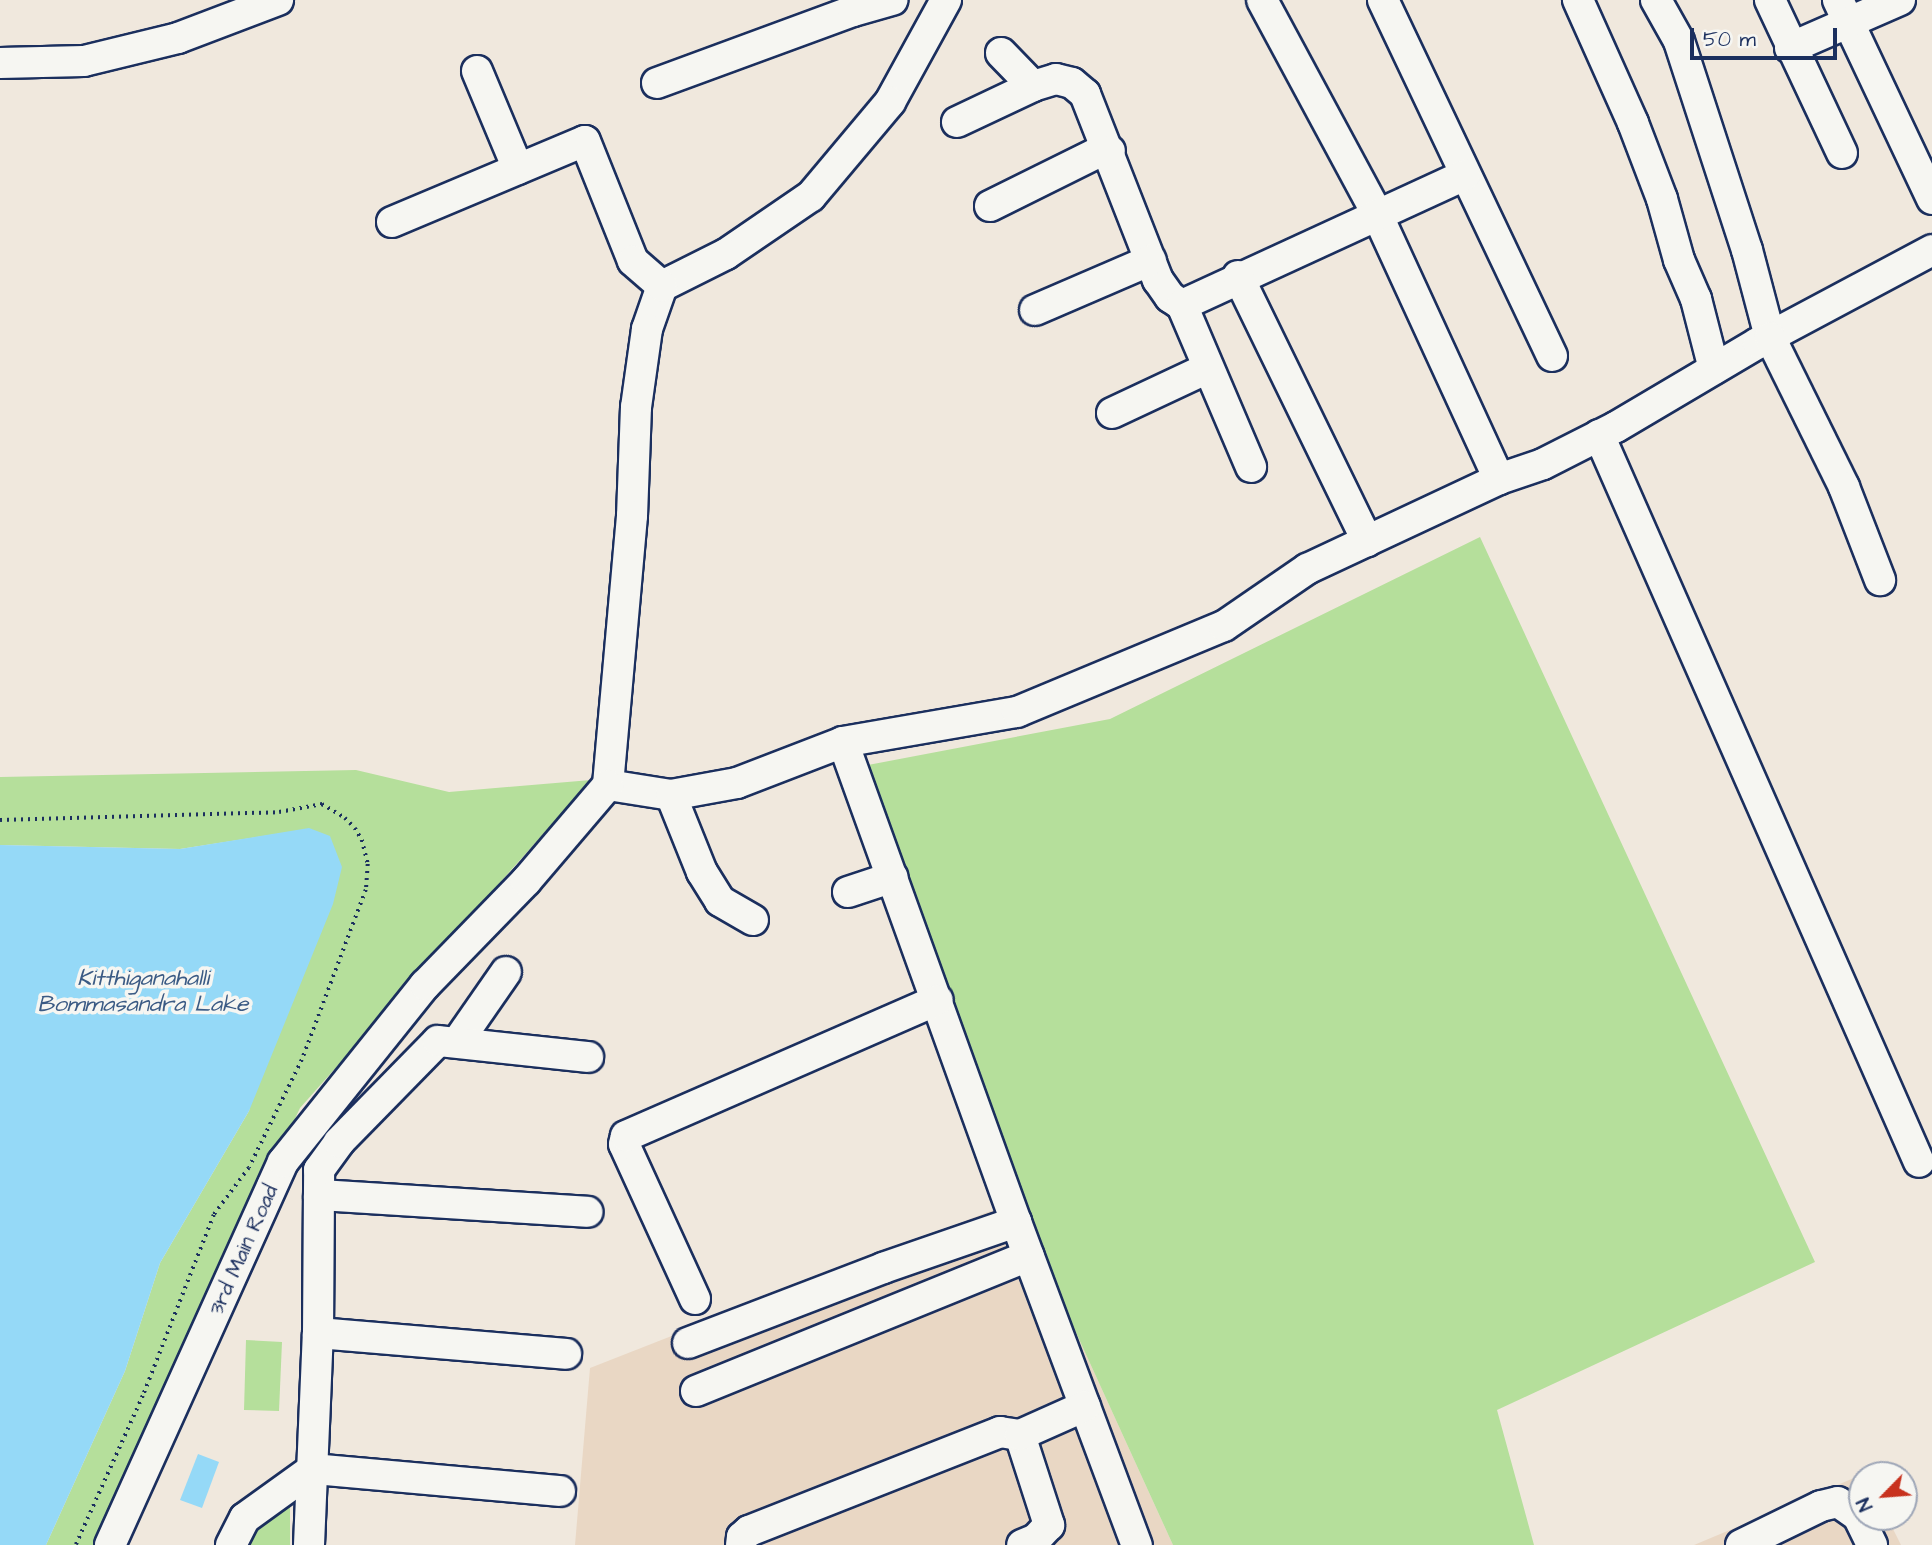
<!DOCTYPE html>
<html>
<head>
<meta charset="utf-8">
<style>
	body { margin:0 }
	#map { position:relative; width:1932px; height:1545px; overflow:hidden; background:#f0e8dd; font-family:"Architects Daughter",sans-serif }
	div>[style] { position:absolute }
	.built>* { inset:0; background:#e9d7c4 }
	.green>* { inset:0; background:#b5df9b }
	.water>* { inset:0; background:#95d9f7 }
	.path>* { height:3.5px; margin-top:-1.75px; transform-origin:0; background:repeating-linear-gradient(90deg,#1b2f5e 0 2px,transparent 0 7px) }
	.roads { filter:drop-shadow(2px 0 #1b2f5e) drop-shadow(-2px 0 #1b2f5e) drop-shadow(0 2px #1b2f5e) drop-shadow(0 -2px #1b2f5e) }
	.minor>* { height:30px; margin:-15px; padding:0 15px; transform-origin:15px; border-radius:15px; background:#f6f6f2 }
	span { translate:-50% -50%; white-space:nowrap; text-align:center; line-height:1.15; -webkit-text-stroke:7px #f6f6f2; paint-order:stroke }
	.street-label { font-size:21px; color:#1b2f5e }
	.water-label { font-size:23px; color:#3a5a84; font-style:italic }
	.north { position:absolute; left:1848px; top:1461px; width:70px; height:70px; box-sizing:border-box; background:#f6f6f2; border:2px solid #9ea6b7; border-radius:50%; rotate:245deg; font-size:19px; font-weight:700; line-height:28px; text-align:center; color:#1b2f5e }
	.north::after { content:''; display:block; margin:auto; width:24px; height:32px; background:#c8321e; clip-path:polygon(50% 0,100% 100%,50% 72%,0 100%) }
	.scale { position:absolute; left:1690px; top:28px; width:147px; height:32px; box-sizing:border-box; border:4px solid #1b2f5e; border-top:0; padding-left:9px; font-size:21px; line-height:24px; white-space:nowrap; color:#1b2f5e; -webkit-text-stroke:5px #f6f6f2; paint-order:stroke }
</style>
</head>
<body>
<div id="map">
	<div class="built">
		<i style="clip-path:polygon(1016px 1201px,1173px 1545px,575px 1545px,590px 1368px)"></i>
		<i style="clip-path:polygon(1866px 1473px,1862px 1475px,1862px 1517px,1887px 1517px,1901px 1545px,1694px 1545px)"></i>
	</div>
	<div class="green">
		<i style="clip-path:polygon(1480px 537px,1815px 1262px,1497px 1410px,1534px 1545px,1173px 1545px,1016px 1201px,868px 765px,1110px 719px)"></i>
		<i style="clip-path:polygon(356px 770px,449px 792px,591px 780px,300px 1108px,94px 1545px,46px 1545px,125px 1371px,160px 1263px,249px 1111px,309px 829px,180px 849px,0 845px,0 777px)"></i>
		<i style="clip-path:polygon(246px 1340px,282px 1342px,279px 1411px,244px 1410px)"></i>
		<i style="clip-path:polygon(290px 1503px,290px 1545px,240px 1545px,248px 1527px)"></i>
	</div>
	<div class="water">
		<i style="clip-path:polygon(309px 828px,330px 836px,342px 867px,333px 904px,249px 1111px,160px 1263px,125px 1371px,46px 1545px,0 1545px,0 845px,180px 849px)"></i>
		<i style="clip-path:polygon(198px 1454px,219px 1462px,202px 1508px,180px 1500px)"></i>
	</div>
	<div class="path">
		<i style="left:0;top:820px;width:279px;rotate:-1.6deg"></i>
		<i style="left:279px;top:812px;width:44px;rotate:-10.5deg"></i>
		<i style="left:322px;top:804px;width:27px;rotate:31deg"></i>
		<i style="left:345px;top:818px;width:14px;rotate:45deg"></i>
		<i style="left:355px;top:828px;width:14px;rotate:60deg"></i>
		<i style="left:362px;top:840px;width:25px;rotate:76deg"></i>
		<i style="left:368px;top:864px;width:26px;rotate:94deg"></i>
		<i style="left:366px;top:890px;width:182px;rotate:110.6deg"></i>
		<i style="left:302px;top:1060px;width:120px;rotate:116.1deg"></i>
		<i style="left:249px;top:1168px;width:59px;rotate:126.7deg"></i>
		<i style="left:214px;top:1215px;width:194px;rotate:111.4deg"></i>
		<i style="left:143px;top:1396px;width:163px;rotate:114.2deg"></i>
	</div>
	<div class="roads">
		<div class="minor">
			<i style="left:946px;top:0;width:116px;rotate:118.8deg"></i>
			<i style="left:890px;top:102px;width:123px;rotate:130deg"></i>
			<i style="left:811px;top:196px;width:103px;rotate:145.7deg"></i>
			<i style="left:726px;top:254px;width:72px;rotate:153.4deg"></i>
			<i style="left:662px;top:286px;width:46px;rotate:109.2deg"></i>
			<i style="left:647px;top:329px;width:79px;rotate:98deg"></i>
			<i style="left:636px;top:407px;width:109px;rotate:92.1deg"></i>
			<i style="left:632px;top:516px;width:270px;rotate:95.1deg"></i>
			<i style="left:608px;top:785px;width:64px;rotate:9deg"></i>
			<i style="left:671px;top:795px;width:67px;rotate:-10.3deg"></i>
			<i style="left:737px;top:783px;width:114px;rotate:-21.1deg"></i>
			<i style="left:843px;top:742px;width:177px;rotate:-9.8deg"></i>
			<i style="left:1017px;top:712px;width:224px;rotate:-22.6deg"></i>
			<i style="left:1224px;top:626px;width:101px;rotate:-34.5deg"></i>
			<i style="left:1307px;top:569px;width:212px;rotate:-25.1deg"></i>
			<i style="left:1499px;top:479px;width:46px;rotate:-18.8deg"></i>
			<i style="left:1543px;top:464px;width:82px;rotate:-26.9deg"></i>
			<i style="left:1616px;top:427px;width:165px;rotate:-30.6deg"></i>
			<i style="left:1758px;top:343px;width:197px;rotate:-28.1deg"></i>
			<i style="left:1262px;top:0;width:243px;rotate:61.7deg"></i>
			<i style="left:1377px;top:214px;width:292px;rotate:65.3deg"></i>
			<i style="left:1383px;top:0;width:394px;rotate:64.6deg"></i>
			<i style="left:1578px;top:0;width:135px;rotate:65.9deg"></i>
			<i style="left:1633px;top:123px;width:81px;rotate:69.1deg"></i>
			<i style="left:1662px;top:199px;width:63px;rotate:74.4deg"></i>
			<i style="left:1679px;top:260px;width:43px;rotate:66.4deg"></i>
			<i style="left:1696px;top:299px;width:72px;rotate:75.6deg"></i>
			<i style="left:1656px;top:0;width:47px;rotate:60.7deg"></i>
			<i style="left:1679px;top:41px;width:220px;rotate:72deg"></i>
			<i style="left:1747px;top:250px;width:90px;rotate:75.2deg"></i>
			<i style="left:1770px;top:337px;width:167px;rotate:63.7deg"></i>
			<i style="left:1844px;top:487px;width:100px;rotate:68.8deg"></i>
			<i style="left:1770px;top:0;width:169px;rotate:64.8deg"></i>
			<i style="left:1838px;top:0;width:220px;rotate:64.7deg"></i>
			<i style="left:1790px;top:48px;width:120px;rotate:-23.6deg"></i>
			<i style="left:1001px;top:53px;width:46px;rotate:45.9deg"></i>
			<i style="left:0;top:63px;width:84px;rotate:-1.4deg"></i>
			<i style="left:84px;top:61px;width:97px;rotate:-13.7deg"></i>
			<i style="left:178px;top:38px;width:107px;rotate:-20.8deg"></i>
			<i style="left:477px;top:71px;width:106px;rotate:67.3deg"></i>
			<i style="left:657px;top:83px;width:209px;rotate:-20.2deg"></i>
			<i style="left:853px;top:11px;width:41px;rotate:-15.8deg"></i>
			<i style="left:957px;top:122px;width:84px;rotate:-25.3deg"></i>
			<i style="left:1033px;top:86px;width:24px;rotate:-17deg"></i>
			<i style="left:1056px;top:79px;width:16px;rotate:14deg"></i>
			<i style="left:1072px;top:83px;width:17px;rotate:40deg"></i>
			<i style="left:1085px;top:94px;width:200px;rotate:68.6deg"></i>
			<i style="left:1158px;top:280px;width:21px;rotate:55deg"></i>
			<i style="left:1170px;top:297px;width:14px;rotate:34deg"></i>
			<i style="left:1182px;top:305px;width:311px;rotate:-24.7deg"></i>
			<i style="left:990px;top:206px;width:119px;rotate:-26.4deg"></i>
			<i style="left:1097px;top:153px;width:13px;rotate:-9deg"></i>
			<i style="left:392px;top:222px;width:209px;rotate:-22.8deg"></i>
			<i style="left:585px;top:141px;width:129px;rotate:68.2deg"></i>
			<i style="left:633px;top:261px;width:38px;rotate:41deg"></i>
			<i style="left:1238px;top:276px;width:295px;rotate:64deg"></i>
			<i style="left:1182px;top:305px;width:176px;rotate:66.9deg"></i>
			<i style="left:1035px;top:310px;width:126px;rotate:-23.3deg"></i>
			<i style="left:1112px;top:413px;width:106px;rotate:-25.1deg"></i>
			<i style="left:1599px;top:435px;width:794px;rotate:66.24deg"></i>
			<i style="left:843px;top:742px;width:510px;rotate:70.18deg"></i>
			<i style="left:1016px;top:1222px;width:345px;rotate:69.5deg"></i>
			<i style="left:671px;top:795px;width:83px;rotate:68.1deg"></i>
			<i style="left:702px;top:872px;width:34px;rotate:58deg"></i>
			<i style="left:720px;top:901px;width:38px;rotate:30deg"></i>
			<i style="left:848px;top:892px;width:47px;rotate:-18.4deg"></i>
			<i style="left:458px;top:1041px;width:84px;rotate:-55.2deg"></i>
			<i style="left:319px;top:1195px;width:269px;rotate:3.6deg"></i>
			<i style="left:695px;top:1299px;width:170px;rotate:-114.6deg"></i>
			<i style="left:624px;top:1144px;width:8px;rotate:-76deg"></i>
			<i style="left:626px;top:1136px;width:340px;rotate:-23.6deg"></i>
			<i style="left:318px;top:1333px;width:249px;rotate:4.8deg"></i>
			<i style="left:688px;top:1343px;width:209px;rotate:-21deg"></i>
			<i style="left:883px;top:1268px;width:141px;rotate:-19.1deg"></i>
			<i style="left:696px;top:1391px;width:359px;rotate:-22.1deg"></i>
			<i style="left:1020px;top:1435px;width:95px;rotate:72.1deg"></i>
			<i style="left:1049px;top:1525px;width:19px;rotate:133deg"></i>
			<i style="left:1036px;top:1539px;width:15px;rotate:157deg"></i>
			<i style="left:110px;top:1545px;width:420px;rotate:-65.7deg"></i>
			<i style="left:283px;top:1162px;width:227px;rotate:-51.3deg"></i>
			<i style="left:425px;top:985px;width:145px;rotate:-45.8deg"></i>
			<i style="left:526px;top:881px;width:126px;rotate:-49.5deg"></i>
			<i style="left:231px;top:1545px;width:30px;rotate:-63deg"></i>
			<i style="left:245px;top:1518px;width:84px;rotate:-35.8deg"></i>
			<i style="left:313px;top:1469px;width:248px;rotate:5.1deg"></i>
			<i style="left:309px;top:1545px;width:212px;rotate:-87.6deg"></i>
			<i style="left:318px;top:1333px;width:163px;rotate:-89.6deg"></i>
			<i style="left:319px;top:1170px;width:34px;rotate:-54deg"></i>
			<i style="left:339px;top:1142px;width:141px;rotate:-45.6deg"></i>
			<i style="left:438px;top:1041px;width:151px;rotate:6.1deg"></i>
			<i style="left:741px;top:1545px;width:8px;rotate:-83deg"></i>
			<i style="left:742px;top:1537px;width:9px;rotate:-41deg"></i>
			<i style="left:749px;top:1531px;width:270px;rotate:-21.5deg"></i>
			<i style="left:1000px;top:1432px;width:20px;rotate:9deg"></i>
			<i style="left:1020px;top:1435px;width:71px;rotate:-24deg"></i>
			<i style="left:1741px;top:1545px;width:89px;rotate:-26deg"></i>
			<i style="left:1821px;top:1506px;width:17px;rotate:-13deg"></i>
			<i style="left:1838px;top:1502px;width:24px;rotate:35deg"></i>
			<i style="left:1858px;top:1516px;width:32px;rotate:64deg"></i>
		</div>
	</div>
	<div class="street-label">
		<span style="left:244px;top:1250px;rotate:-66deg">3rd Main Road</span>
	</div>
	<div class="water-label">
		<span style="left:143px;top:991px">Kitthiganahalli<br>Bommasandra Lake</span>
	</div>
	<div class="north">N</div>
	<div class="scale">50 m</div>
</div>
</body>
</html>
